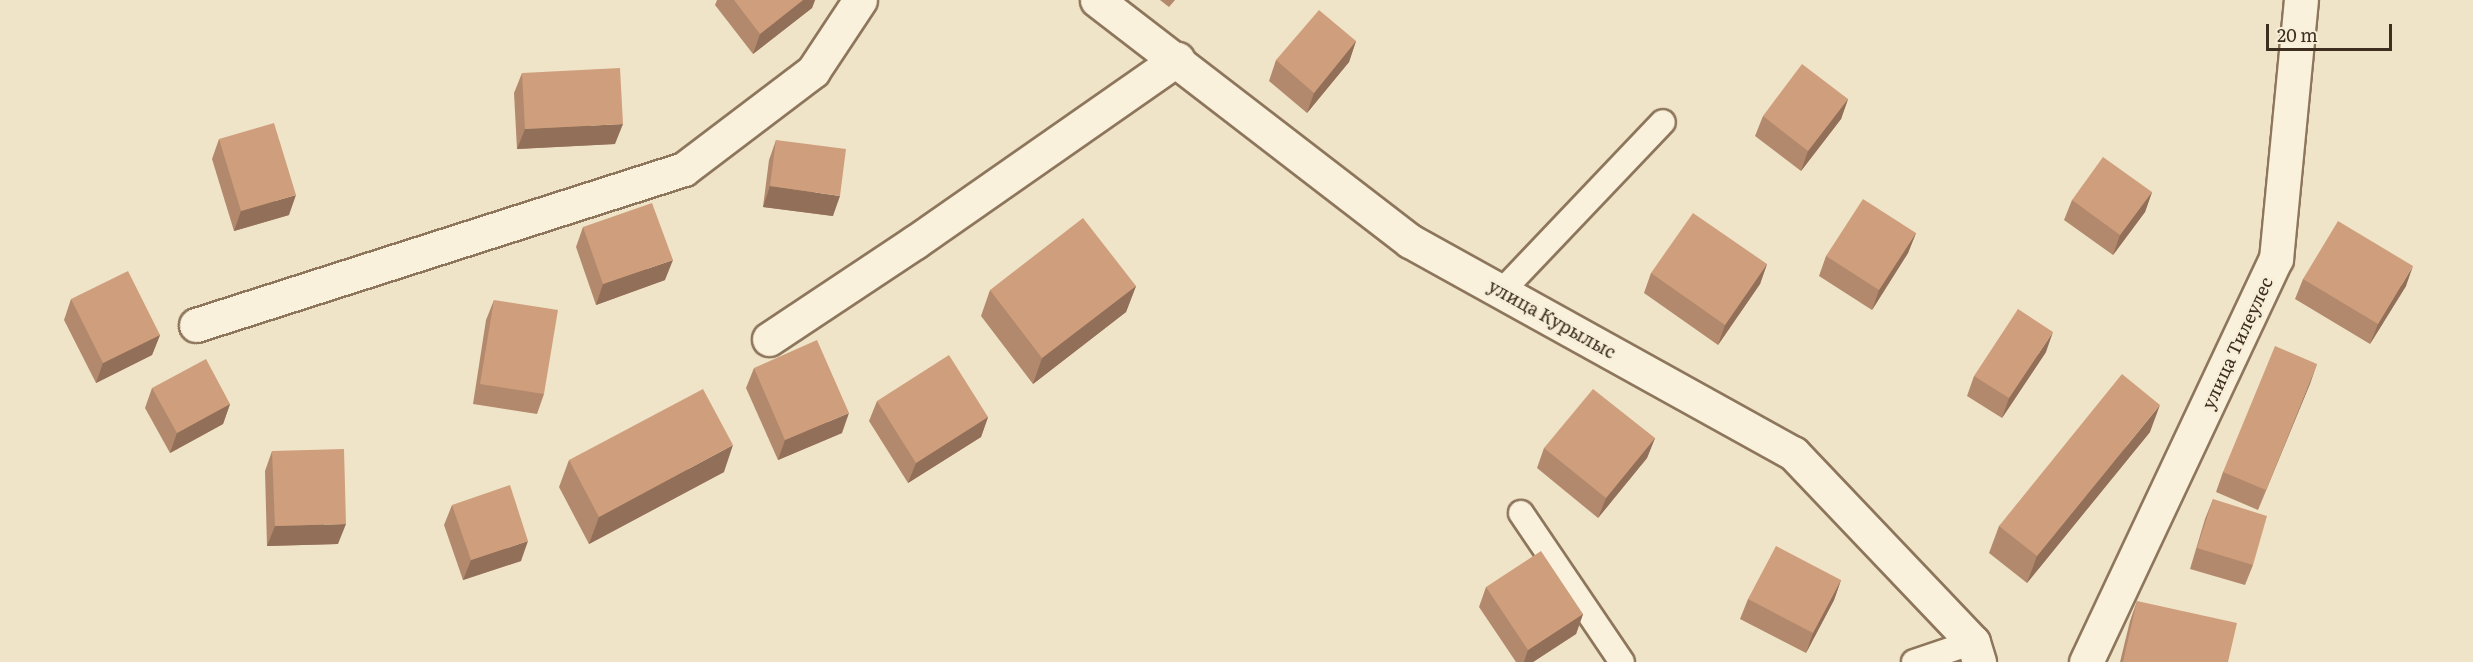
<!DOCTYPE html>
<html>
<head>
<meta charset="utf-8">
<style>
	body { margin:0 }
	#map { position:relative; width:2473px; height:662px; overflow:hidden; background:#f0e4c8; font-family:Literata,serif }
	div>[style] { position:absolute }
	.roads { filter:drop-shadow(2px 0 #8d765c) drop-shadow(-2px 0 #8d765c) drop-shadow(0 2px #8d765c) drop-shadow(0 -2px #8d765c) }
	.lane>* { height:24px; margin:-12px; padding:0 12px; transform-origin:12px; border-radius:12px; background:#faf1dc }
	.street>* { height:33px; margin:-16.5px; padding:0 16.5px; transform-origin:16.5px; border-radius:16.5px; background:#faf1dc }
	.wall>* { inset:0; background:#b2896c }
	.shaded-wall>* { inset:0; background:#916f58 }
	.building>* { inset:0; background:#cf9f7d }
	span { translate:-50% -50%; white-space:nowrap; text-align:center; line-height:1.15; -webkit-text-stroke:5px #f7eed8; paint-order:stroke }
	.street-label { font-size:18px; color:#3d2e20 }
	.scale { position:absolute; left:2266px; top:24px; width:126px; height:27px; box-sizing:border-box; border:3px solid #3d2e20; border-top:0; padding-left:8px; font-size:18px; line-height:21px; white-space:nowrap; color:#3d2e20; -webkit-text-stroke:4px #f7eed8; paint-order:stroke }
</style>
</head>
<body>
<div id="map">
	<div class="roads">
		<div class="lane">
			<i style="left:1502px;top:291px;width:233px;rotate:-46.4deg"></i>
			<i style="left:1521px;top:513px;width:180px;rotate:55.9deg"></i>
			<i style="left:1914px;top:662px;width:62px;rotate:-18.7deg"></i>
		</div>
		<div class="street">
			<i style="left:1097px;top:0;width:395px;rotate:37.6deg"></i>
			<i style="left:1410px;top:241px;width:438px;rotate:29deg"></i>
			<i style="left:1793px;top:453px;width:261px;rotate:46.4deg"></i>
			<i style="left:1973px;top:642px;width:21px;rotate:73deg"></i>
			<i style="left:196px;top:325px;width:512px;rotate:-17.73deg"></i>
			<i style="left:684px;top:169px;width:162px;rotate:-37.2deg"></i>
			<i style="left:813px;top:71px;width:85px;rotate:-56.5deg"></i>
			<i style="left:769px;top:339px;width:175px;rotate:-33.6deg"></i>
			<i style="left:915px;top:242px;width:320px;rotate:-34.9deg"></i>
			<i style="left:2086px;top:662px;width:446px;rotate:-64.8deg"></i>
			<i style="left:2276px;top:259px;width:260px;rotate:-84.5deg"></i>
		</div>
	</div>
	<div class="wall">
		<i style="clip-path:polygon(717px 0,815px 0,812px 8px,753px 54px,715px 5px)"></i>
		<i style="clip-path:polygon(1160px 0,1175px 0,1169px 7px)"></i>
		<i style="clip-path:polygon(1356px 41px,1349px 62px,1307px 113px,1269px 81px,1276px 60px)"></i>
		<i style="clip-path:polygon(522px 73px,615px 144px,517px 149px,514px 93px)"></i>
		<i style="clip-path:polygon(1848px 99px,1841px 119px,1801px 171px,1755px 136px,1763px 116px)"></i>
		<i style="clip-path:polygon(219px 139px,289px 215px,234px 231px,212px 159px)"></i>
		<i style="clip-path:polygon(776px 140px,833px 216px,763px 207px,769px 160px)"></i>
		<i style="clip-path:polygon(2152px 192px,2145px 212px,2113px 255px,2064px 220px,2072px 200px)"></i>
		<i style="clip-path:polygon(583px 227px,665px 280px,596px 305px,576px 247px)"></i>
		<i style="clip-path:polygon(1916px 233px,1908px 253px,1872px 310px,1819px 276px,1826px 256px)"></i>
		<i style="clip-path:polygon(1767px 264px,1760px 284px,1718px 345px,1644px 293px,1651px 273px)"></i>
		<i style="clip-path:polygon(2303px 279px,2406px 286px,2370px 344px,2295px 299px)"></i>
		<i style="clip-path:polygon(1136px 286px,1126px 312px,1033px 384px,981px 316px,990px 290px)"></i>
		<i style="clip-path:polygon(71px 299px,160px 335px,152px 355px,96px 383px,64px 320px)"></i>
		<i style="clip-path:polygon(494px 300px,544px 394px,537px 414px,473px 404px,486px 320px)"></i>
		<i style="clip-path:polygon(2046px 352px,2002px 418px,1967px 396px,1974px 376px)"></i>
		<i style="clip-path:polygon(2317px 364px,2258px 510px,2216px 492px,2223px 472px)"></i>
		<i style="clip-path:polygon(754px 368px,842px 433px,778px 460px,746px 388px)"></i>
		<i style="clip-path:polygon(152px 388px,230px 404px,223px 424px,170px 453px,145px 408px)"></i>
		<i style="clip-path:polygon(877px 401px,988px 417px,981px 437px,908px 483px,869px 421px)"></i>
		<i style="clip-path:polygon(2150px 432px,2027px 583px,1989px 553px,1999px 526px)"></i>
		<i style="clip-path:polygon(1655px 438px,1647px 458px,1598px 518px,1537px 468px,1544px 448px)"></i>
		<i style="clip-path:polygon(272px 451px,338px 544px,267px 546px,265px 471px)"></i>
		<i style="clip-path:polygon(569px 460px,724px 472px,589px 544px,559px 487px)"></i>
		<i style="clip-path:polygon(2213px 499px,2253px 565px,2245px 585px,2190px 569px,2205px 519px)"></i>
		<i style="clip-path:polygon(452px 505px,521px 561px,463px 580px,444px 525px)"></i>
		<i style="clip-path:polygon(1841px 580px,1834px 600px,1806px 653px,1740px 619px,1748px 599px)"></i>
		<i style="clip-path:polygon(1486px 587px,1583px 614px,1576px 634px,1533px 662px,1516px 662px,1479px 607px)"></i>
		<i style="clip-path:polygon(2137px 601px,2228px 662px,2120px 662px,2130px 621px)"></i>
	</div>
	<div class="shaded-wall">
		<i style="clip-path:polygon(803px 0,815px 0,812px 8px,753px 54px,760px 34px)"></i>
		<i style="clip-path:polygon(1356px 41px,1349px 62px,1307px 113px,1314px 93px)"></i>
		<i style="clip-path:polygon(1848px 99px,1841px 119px,1801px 171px,1808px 151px)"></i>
		<i style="clip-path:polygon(623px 124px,615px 144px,517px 149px,525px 129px)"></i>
		<i style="clip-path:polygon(770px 186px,840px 196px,833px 216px,763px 207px)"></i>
		<i style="clip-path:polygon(2152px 192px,2145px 212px,2113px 255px,2120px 235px)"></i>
		<i style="clip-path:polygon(296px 195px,289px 215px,234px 231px,241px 211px)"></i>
		<i style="clip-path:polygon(1916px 233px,1908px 253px,1872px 310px,1879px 290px)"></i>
		<i style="clip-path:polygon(673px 260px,665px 280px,596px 305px,603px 284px)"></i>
		<i style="clip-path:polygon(1767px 264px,1760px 284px,1718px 345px,1725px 325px)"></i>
		<i style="clip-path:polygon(2413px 266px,2406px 286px,2370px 344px,2378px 324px)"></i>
		<i style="clip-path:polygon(1136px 286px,1126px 312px,1033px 384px,1042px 358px)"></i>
		<i style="clip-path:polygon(2053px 332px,2046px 352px,2002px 418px,2009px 398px)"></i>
		<i style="clip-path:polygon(160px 335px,152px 355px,96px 383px,103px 363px)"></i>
		<i style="clip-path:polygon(2317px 364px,2310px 384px,2258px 510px,2266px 490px)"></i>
		<i style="clip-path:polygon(230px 404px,223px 424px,170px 453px,177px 433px)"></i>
		<i style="clip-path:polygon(2160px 405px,2150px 432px,2027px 583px,2037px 556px)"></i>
		<i style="clip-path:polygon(849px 413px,842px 433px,778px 460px,785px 440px)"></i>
		<i style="clip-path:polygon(988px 417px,981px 437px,908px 483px,916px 463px)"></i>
		<i style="clip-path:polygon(1655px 438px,1647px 458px,1598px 518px,1606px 498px)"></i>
		<i style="clip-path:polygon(733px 445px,724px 472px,589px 544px,599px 517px)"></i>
		<i style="clip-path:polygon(346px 524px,338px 544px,267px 546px,275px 526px)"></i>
		<i style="clip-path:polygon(528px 541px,521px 561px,463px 580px,471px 560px)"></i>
		<i style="clip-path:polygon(1841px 580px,1834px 600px,1806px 653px,1813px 633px)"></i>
		<i style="clip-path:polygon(1583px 614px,1576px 634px,1533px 662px,1524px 662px,1528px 650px)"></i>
	</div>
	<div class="building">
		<i style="clip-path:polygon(734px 0,803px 0,760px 34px)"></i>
		<i style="clip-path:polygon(1319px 10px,1356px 41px,1314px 93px,1276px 60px)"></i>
		<i style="clip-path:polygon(1802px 64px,1848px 99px,1808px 151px,1763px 116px)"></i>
		<i style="clip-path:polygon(620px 68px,623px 124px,525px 129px,522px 73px)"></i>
		<i style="clip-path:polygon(274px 123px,296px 195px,241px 211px,219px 139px)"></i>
		<i style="clip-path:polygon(776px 140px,846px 149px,840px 196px,770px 186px)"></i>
		<i style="clip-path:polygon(2103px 157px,2152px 192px,2120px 235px,2072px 200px)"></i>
		<i style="clip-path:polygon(1863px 199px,1916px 233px,1879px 290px,1826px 256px)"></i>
		<i style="clip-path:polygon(652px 203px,673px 260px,603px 284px,583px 227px)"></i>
		<i style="clip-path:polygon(1693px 213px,1767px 264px,1725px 325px,1651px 273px)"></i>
		<i style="clip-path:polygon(1083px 218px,1136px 286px,1042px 358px,990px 290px)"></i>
		<i style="clip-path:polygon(2338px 221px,2413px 266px,2378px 324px,2303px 279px)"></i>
		<i style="clip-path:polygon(128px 271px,160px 335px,103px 363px,71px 299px)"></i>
		<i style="clip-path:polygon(494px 300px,558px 310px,544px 394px,480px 384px)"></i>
		<i style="clip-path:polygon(2018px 309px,2053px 332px,2009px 398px,1974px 376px)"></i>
		<i style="clip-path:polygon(817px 340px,849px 413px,785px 440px,754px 368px)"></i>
		<i style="clip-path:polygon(2275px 346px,2317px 364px,2266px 490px,2223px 472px)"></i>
		<i style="clip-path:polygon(949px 355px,988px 417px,916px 463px,877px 401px)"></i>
		<i style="clip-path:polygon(206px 359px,230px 404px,177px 433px,152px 388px)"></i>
		<i style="clip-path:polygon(2122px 374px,2160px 405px,2037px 556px,1999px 526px)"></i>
		<i style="clip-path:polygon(703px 389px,733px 445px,599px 517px,569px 460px)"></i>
		<i style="clip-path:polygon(1593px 389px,1655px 438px,1606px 498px,1544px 448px)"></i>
		<i style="clip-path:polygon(344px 449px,346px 524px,275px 526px,272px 451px)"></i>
		<i style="clip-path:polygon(510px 485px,528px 541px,471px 560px,452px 505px)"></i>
		<i style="clip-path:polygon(2213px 499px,2267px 516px,2253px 565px,2197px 548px)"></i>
		<i style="clip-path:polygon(1776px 546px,1841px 580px,1813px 633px,1748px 599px)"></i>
		<i style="clip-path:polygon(1541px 551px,1583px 614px,1528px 650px,1486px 587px)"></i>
		<i style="clip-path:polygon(2137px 601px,2237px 623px,2228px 662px,2123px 662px)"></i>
	</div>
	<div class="street-label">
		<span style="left:1552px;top:319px;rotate:29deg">улица Курылыс</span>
		<span style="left:2237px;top:343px;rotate:-65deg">улица Тилеулес</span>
	</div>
	<div class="scale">20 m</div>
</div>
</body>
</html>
